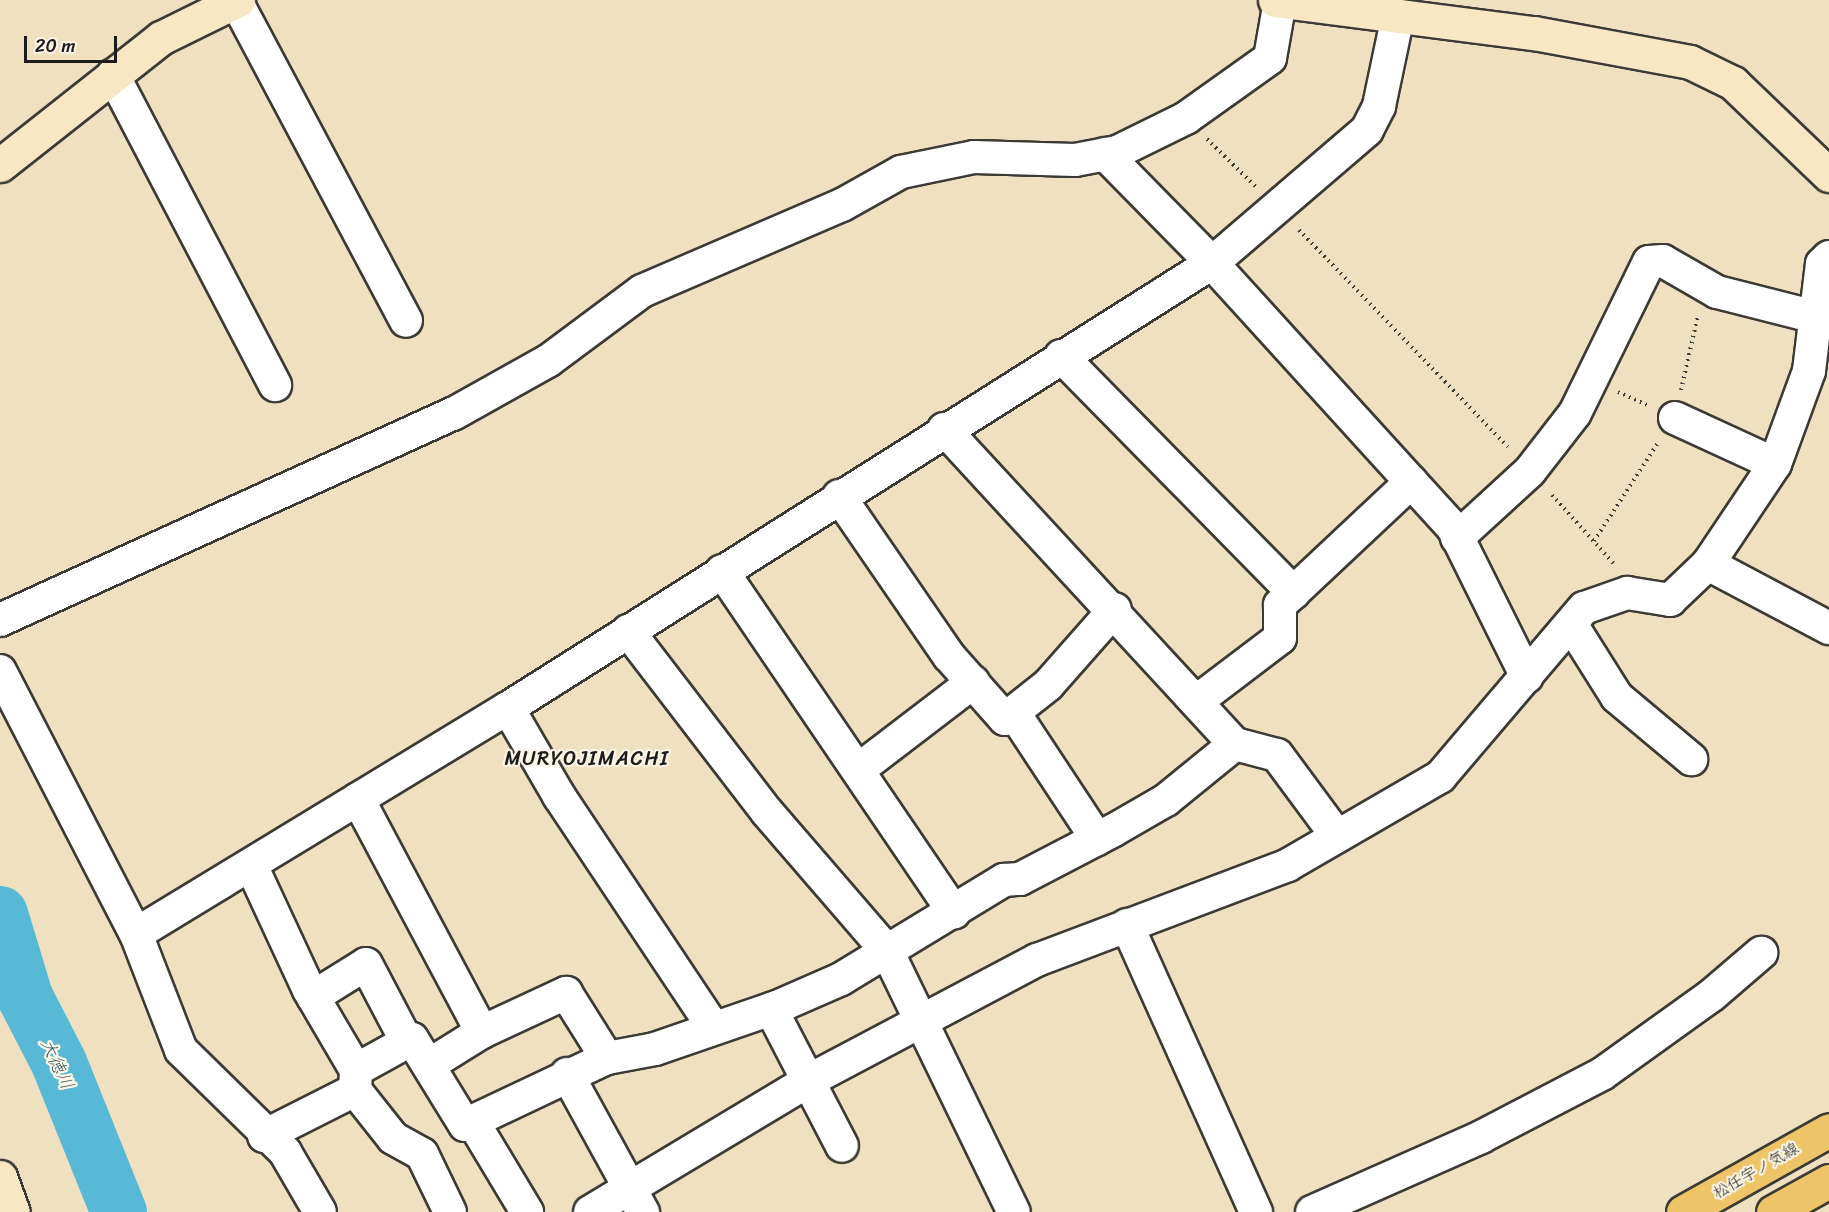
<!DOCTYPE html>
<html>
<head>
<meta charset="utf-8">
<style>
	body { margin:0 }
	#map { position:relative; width:1829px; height:1212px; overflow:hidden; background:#efe1c0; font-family:Sriracha,"Klee One",sans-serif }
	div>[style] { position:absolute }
	.river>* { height:56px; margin:-28px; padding:0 28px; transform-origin:28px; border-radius:28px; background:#57b9d5 }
	.path>* { height:4px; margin-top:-2px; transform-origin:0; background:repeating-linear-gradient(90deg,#3c3a35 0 1.5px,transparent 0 6px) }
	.roads { filter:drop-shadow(2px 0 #3c3a35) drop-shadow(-2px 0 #3c3a35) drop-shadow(0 2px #3c3a35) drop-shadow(0 -2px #3c3a35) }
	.street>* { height:32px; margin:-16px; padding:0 16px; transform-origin:16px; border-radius:16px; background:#fff }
	.secondary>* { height:33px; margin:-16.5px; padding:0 16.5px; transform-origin:16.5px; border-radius:16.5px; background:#f8e7c3 }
	.primary>* { height:33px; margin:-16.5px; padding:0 16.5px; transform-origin:16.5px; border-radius:16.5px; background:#eec469 }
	span { translate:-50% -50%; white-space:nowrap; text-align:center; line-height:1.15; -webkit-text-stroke:4.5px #fcf5e5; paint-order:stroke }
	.street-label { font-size:16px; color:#1c1c1c }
	.water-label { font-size:18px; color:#345b66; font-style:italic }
	.quarter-label { font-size:20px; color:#1c1c1c; letter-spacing:1.5px }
	.scale { position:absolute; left:24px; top:36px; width:93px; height:27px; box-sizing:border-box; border:3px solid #1c1c1c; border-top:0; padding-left:8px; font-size:18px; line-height:21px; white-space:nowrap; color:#1c1c1c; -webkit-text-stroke:4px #fcf5e5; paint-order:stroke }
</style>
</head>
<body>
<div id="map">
	<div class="river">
		<i style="left:0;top:914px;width:87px;rotate:73.2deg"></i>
		<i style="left:25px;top:997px;width:74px;rotate:62.7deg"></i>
		<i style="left:59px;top:1063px;width:161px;rotate:68.1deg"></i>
	</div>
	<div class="path">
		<i style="left:1207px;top:139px;width:69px;rotate:44.4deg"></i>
		<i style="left:1299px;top:230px;width:301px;rotate:46.1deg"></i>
		<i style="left:1681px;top:390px;width:77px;rotate:-77.2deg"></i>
		<i style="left:1618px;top:392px;width:32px;rotate:24deg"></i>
		<i style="left:1552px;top:495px;width:94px;rotate:48deg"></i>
		<i style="left:1594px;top:541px;width:117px;rotate:-56.9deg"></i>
	</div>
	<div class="roads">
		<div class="street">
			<i style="left:236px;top:1px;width:362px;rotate:62deg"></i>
			<i style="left:113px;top:75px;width:350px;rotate:62.4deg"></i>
			<i style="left:1105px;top:154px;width:153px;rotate:45.5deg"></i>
			<i style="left:1212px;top:263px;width:358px;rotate:47.7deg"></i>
			<i style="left:1453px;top:528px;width:166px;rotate:63.6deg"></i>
			<i style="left:1061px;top:356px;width:332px;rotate:45.5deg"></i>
			<i style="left:1675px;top:418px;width:110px;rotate:24.7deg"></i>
			<i style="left:944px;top:429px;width:429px;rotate:47.3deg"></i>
			<i style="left:1235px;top:744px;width:43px;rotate:14.7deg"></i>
			<i style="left:1277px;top:755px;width:101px;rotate:53.5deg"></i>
			<i style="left:839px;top:496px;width:194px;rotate:55.5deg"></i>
			<i style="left:949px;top:656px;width:84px;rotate:48.4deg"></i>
			<i style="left:1005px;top:719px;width:55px;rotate:-38.3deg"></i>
			<i style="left:1048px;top:685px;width:101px;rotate:-48.6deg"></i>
			<i style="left:1457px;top:538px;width:99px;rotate:-42.5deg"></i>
			<i style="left:1530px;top:471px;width:73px;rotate:-52.2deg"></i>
			<i style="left:1575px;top:413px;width:168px;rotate:-63.9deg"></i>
			<i style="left:1649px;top:262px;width:14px;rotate:-4deg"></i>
			<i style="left:1663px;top:261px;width:62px;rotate:29.9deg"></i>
			<i style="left:1717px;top:292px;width:102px;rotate:14.2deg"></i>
			<i style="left:1708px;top:564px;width:137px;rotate:27.9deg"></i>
			<i style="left:722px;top:571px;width:413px;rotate:55.8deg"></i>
			<i style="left:0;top:620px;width:498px;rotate:-24.5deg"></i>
			<i style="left:453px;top:414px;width:109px;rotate:-29.2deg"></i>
			<i style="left:548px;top:361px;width:117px;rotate:-36.7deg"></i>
			<i style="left:642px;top:291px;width:218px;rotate:-23.3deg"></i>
			<i style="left:842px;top:205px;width:68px;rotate:-29.2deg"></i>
			<i style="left:901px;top:172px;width:75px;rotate:-11.6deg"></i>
			<i style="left:974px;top:157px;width:101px;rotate:1.7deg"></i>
			<i style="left:1075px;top:160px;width:43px;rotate:-10.8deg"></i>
			<i style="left:1117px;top:152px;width:77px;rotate:-26.2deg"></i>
			<i style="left:1186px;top:118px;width:103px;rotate:-35.5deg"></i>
			<i style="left:1270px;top:58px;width:58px;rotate:-80deg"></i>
			<i style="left:1571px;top:624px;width:86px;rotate:57.8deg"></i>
			<i style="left:1617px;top:697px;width:97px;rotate:40deg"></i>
			<i style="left:628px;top:631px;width:228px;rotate:52.5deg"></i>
			<i style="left:767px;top:812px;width:184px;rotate:49.2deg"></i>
			<i style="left:887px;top:951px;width:290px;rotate:64.1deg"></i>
			<i style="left:0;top:671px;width:296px;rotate:62.7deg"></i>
			<i style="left:136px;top:934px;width:435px;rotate:-31.3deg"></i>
			<i style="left:508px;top:708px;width:833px;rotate:-32.3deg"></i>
			<i style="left:1212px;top:263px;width:204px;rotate:-40.6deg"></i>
			<i style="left:1367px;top:130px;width:27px;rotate:-63deg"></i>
			<i style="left:1379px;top:106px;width:92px;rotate:-78.1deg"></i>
			<i style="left:1197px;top:701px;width:104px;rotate:-37.2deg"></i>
			<i style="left:1280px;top:638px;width:33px;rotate:-90deg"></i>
			<i style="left:1280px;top:605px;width:180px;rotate:-43.2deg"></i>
			<i style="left:508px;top:708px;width:102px;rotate:59.9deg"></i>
			<i style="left:559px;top:796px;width:279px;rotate:56.3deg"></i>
			<i style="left:1014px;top:713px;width:151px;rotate:56.6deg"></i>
			<i style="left:858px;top:770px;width:145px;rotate:-37.4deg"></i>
			<i style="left:358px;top:799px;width:264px;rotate:62deg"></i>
			<i style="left:482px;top:1032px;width:93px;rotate:-24.9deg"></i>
			<i style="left:566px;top:993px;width:77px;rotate:57.8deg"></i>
			<i style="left:251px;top:865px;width:138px;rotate:65.1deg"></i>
			<i style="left:309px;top:990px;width:93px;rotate:59.6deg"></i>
			<i style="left:1127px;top:925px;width:315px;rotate:65.8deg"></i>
			<i style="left:136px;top:934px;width:124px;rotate:68.8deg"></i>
			<i style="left:181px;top:1050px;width:146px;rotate:44.4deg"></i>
			<i style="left:285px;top:1152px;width:69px;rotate:59.7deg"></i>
			<i style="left:313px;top:997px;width:62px;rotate:-31.9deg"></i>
			<i style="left:366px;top:964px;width:88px;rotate:62.3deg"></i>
			<i style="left:771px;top:1009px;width:154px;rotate:62.6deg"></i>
			<i style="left:429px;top:1065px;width:62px;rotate:-31.9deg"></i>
			<i style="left:567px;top:1074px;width:158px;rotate:61.2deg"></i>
			<i style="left:355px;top:1090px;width:61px;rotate:51.6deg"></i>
			<i style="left:393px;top:1138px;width:33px;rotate:29deg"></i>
			<i style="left:422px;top:1154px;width:64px;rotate:64.2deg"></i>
			<i style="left:473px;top:1122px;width:105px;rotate:59deg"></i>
			<i style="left:264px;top:1136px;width:102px;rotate:-26.8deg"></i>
			<i style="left:355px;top:1090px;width:20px;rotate:-87deg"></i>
			<i style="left:356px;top:1070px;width:64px;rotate:-29deg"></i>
			<i style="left:412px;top:1039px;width:101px;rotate:58.4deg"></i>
			<i style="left:465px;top:1125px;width:157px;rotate:-25.3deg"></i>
			<i style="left:607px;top:1058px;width:49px;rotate:-10.6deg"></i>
			<i style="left:655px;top:1049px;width:129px;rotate:-19deg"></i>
			<i style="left:777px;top:1007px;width:70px;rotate:-23.6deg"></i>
			<i style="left:841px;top:979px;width:191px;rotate:-31.3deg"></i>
			<i style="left:1004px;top:880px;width:16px;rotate:-4deg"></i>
			<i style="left:1020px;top:879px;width:106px;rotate:-27.5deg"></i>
			<i style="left:1114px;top:830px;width:60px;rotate:-30deg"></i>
			<i style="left:1166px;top:800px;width:89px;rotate:-39.1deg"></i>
			<i style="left:590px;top:1212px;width:254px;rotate:-31deg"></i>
			<i style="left:808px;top:1081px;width:259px;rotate:-27.9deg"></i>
			<i style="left:1037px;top:960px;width:268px;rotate:-20.7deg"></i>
			<i style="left:1288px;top:865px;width:176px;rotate:-30.1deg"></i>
			<i style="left:1440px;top:777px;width:222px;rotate:-49.6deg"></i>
			<i style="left:1584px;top:608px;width:46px;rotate:-19.2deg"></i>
			<i style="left:1627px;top:593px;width:44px;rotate:9.2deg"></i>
			<i style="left:1670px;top:600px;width:52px;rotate:-43.5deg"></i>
			<i style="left:1708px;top:564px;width:120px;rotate:-56.2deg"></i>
			<i style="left:1775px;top:464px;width:99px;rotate:-69.9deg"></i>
			<i style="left:1809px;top:371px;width:108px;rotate:-83.1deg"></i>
			<i style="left:1822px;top:264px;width:10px;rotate:-45deg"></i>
			<i style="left:1312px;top:1212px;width:185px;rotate:-23.9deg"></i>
			<i style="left:1481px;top:1137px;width:136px;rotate:-27.5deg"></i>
			<i style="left:1602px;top:1074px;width:135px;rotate:-35.7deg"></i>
			<i style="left:1712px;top:995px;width:65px;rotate:-40.6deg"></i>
		</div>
		<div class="secondary">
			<i style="left:1275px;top:0;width:261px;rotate:7.3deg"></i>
			<i style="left:1534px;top:33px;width:159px;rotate:10.5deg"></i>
			<i style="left:1690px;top:62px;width:48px;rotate:26deg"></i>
			<i style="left:1733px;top:83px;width:133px;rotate:43.8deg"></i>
			<i style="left:0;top:165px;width:205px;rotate:-38.3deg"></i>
			<i style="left:161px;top:38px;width:86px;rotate:-26.3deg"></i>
			<i style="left:0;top:1177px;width:37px;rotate:70deg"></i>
		</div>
		<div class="primary">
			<i style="left:1683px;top:1212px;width:167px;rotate:-29.3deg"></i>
			<i style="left:1773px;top:1212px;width:64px;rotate:-29deg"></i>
		</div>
	</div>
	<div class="street-label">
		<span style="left:1756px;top:1171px;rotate:-30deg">松任宇ノ気線</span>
	</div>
	<div class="water-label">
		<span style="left:57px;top:1064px;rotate:65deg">大徳川</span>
	</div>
	<div class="quarter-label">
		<span style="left:587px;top:758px">MURYOJIMACHI</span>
	</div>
	<div class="scale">20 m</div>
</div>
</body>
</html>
